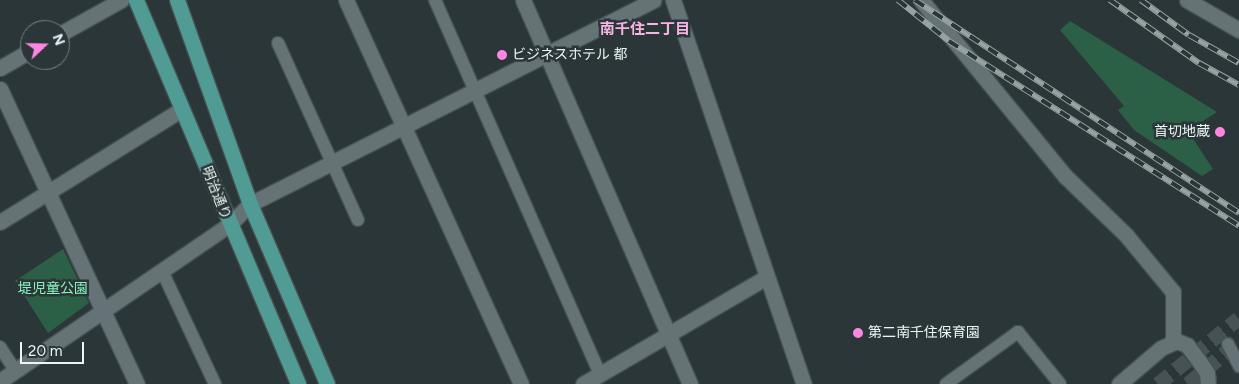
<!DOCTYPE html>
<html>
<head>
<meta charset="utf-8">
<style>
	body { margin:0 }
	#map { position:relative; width:1239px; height:384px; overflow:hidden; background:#2a3638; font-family:Figtree,"Noto Sans JP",sans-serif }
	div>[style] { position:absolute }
	.green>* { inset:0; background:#2c6046 }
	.secondary-tunnel>* { height:15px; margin-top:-7.5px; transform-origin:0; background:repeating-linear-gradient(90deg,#475254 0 15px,transparent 0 23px) }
	.roads { filter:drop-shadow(1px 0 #475152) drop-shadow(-1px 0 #475152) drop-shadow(0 1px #475152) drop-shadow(0 -1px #475152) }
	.service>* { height:12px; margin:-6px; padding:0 6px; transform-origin:6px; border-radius:6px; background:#667376 }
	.minor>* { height:15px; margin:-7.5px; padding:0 7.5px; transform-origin:7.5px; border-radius:7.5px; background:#667376 }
	.tertiary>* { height:15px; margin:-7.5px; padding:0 7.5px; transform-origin:7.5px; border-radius:7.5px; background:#667376 }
	.primary>* { height:15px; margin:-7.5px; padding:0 7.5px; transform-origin:7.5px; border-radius:7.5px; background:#519b95 }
	.rail>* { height:5.5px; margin-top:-2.75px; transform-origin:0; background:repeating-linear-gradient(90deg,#2a3638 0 11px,#99a2a3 0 22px); box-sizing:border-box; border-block:1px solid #99a2a3 }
	.dots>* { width:14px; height:14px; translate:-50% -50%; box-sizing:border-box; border:2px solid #2a3638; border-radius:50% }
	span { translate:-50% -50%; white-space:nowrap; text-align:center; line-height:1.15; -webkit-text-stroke:5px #2a3638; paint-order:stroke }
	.poi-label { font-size:14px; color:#edf4f5 }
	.left { translate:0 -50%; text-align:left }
	.right { translate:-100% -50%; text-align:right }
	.street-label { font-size:14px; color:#edf4f5 }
	.park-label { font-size:14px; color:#88f4bd }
	.neighbourhood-label { font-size:15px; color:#f7b3e4; font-weight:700 }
	.north { position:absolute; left:20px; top:20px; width:50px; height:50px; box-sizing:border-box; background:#2a3638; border:1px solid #788284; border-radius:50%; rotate:69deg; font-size:14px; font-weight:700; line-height:20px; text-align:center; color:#edf4f5 }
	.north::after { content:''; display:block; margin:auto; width:18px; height:22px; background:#fd86e1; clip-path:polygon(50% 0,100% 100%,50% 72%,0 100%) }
	.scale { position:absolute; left:20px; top:342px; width:64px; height:22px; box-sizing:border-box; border:2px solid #edf4f5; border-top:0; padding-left:6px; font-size:15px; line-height:18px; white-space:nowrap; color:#edf4f5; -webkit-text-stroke:4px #2a3638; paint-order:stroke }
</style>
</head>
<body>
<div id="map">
	<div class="green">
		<i style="clip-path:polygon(1070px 21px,1217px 112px,1188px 131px,1213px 169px,1202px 176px,1134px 130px,1118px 110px,1124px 106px,1060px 30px)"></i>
		<i style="clip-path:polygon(63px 249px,89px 303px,48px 333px,15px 281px)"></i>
	</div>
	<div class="secondary-tunnel">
		<i style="left:1158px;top:384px;width:104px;rotate:-39.2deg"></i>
		<i style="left:1188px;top:384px;width:67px;rotate:-40.1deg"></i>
	</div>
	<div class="roads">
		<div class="service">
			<i style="left:435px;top:0;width:409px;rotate:66.2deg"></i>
			<i style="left:278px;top:43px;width:194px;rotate:65.7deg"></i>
			<i style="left:162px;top:271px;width:125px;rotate:64.9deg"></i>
			<i style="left:1228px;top:344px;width:25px;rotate:63deg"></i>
			<i style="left:0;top:347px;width:27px;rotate:57deg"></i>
			<i style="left:946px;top:384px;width:89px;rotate:-35.8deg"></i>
			<i style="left:1018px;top:332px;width:67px;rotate:51.1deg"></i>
		</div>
		<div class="minor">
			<i style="left:346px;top:0;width:422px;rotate:65.5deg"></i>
			<i style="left:523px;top:0;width:419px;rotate:66.5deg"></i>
			<i style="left:921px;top:0;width:227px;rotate:50.7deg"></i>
			<i style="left:1065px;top:176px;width:85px;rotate:44deg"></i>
			<i style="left:1126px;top:235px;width:74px;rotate:50.5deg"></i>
			<i style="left:1173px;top:292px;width:50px;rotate:90deg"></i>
			<i style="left:1187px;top:0;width:60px;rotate:30deg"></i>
			<i style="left:0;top:89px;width:325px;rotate:65.1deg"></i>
			<i style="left:0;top:222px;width:214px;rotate:-31.8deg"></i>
			<i style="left:0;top:381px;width:277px;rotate:-34.3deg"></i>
			<i style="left:229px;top:225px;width:30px;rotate:-45deg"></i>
			<i style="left:250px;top:204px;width:452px;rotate:-26.8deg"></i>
			<i style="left:583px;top:384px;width:213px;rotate:-30.2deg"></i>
			<i style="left:1119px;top:384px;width:55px;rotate:-40.6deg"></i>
			<i style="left:1161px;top:348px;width:17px;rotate:-24deg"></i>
			<i style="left:1177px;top:341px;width:11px;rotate:22deg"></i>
			<i style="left:1187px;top:345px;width:20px;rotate:53deg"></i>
			<i style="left:1199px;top:361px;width:14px;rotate:56deg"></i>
			<i style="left:1207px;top:373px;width:11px;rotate:85deg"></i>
		</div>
		<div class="tertiary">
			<i style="left:673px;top:0;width:406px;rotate:71.2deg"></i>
			<i style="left:60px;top:34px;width:70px;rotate:-29.1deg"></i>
			<i style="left:0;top:68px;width:34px;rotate:-30deg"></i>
		</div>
		<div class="primary">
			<i style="left:136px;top:0;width:417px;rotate:67.1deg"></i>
			<i style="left:177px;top:0;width:217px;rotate:70.3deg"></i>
			<i style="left:250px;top:204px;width:196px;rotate:66.8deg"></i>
		</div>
	</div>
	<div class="rail">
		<i style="left:898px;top:0;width:65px;rotate:38.8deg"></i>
		<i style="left:949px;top:41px;width:344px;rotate:32.5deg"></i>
		<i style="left:915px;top:0;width:388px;rotate:33.3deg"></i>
		<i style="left:1110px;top:0;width:109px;rotate:35.3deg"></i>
		<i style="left:1199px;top:63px;width:46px;rotate:28.8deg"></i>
		<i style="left:1141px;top:0;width:59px;rotate:36.1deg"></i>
		<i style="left:1189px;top:35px;width:57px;rotate:29.2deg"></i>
	</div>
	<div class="dots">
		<i style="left:502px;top:55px;background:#fd86e1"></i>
		<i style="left:1220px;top:132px;background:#fd86e1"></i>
		<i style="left:858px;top:333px;background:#fd86e1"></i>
	</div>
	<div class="poi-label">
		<span class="left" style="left:512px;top:55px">ビジネスホテル 都</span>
		<span class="right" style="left:1210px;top:132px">首切地蔵</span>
		<span class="left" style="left:868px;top:333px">第二南千住保育園</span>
	</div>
	<div class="street-label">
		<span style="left:216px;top:193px;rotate:68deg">明治通り</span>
	</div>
	<div class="park-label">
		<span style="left:53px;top:289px">堤児童公園</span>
	</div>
	<div class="neighbourhood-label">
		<span style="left:645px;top:30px">南千住二丁目</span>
	</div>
	<div class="north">N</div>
	<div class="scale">20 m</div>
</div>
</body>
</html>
